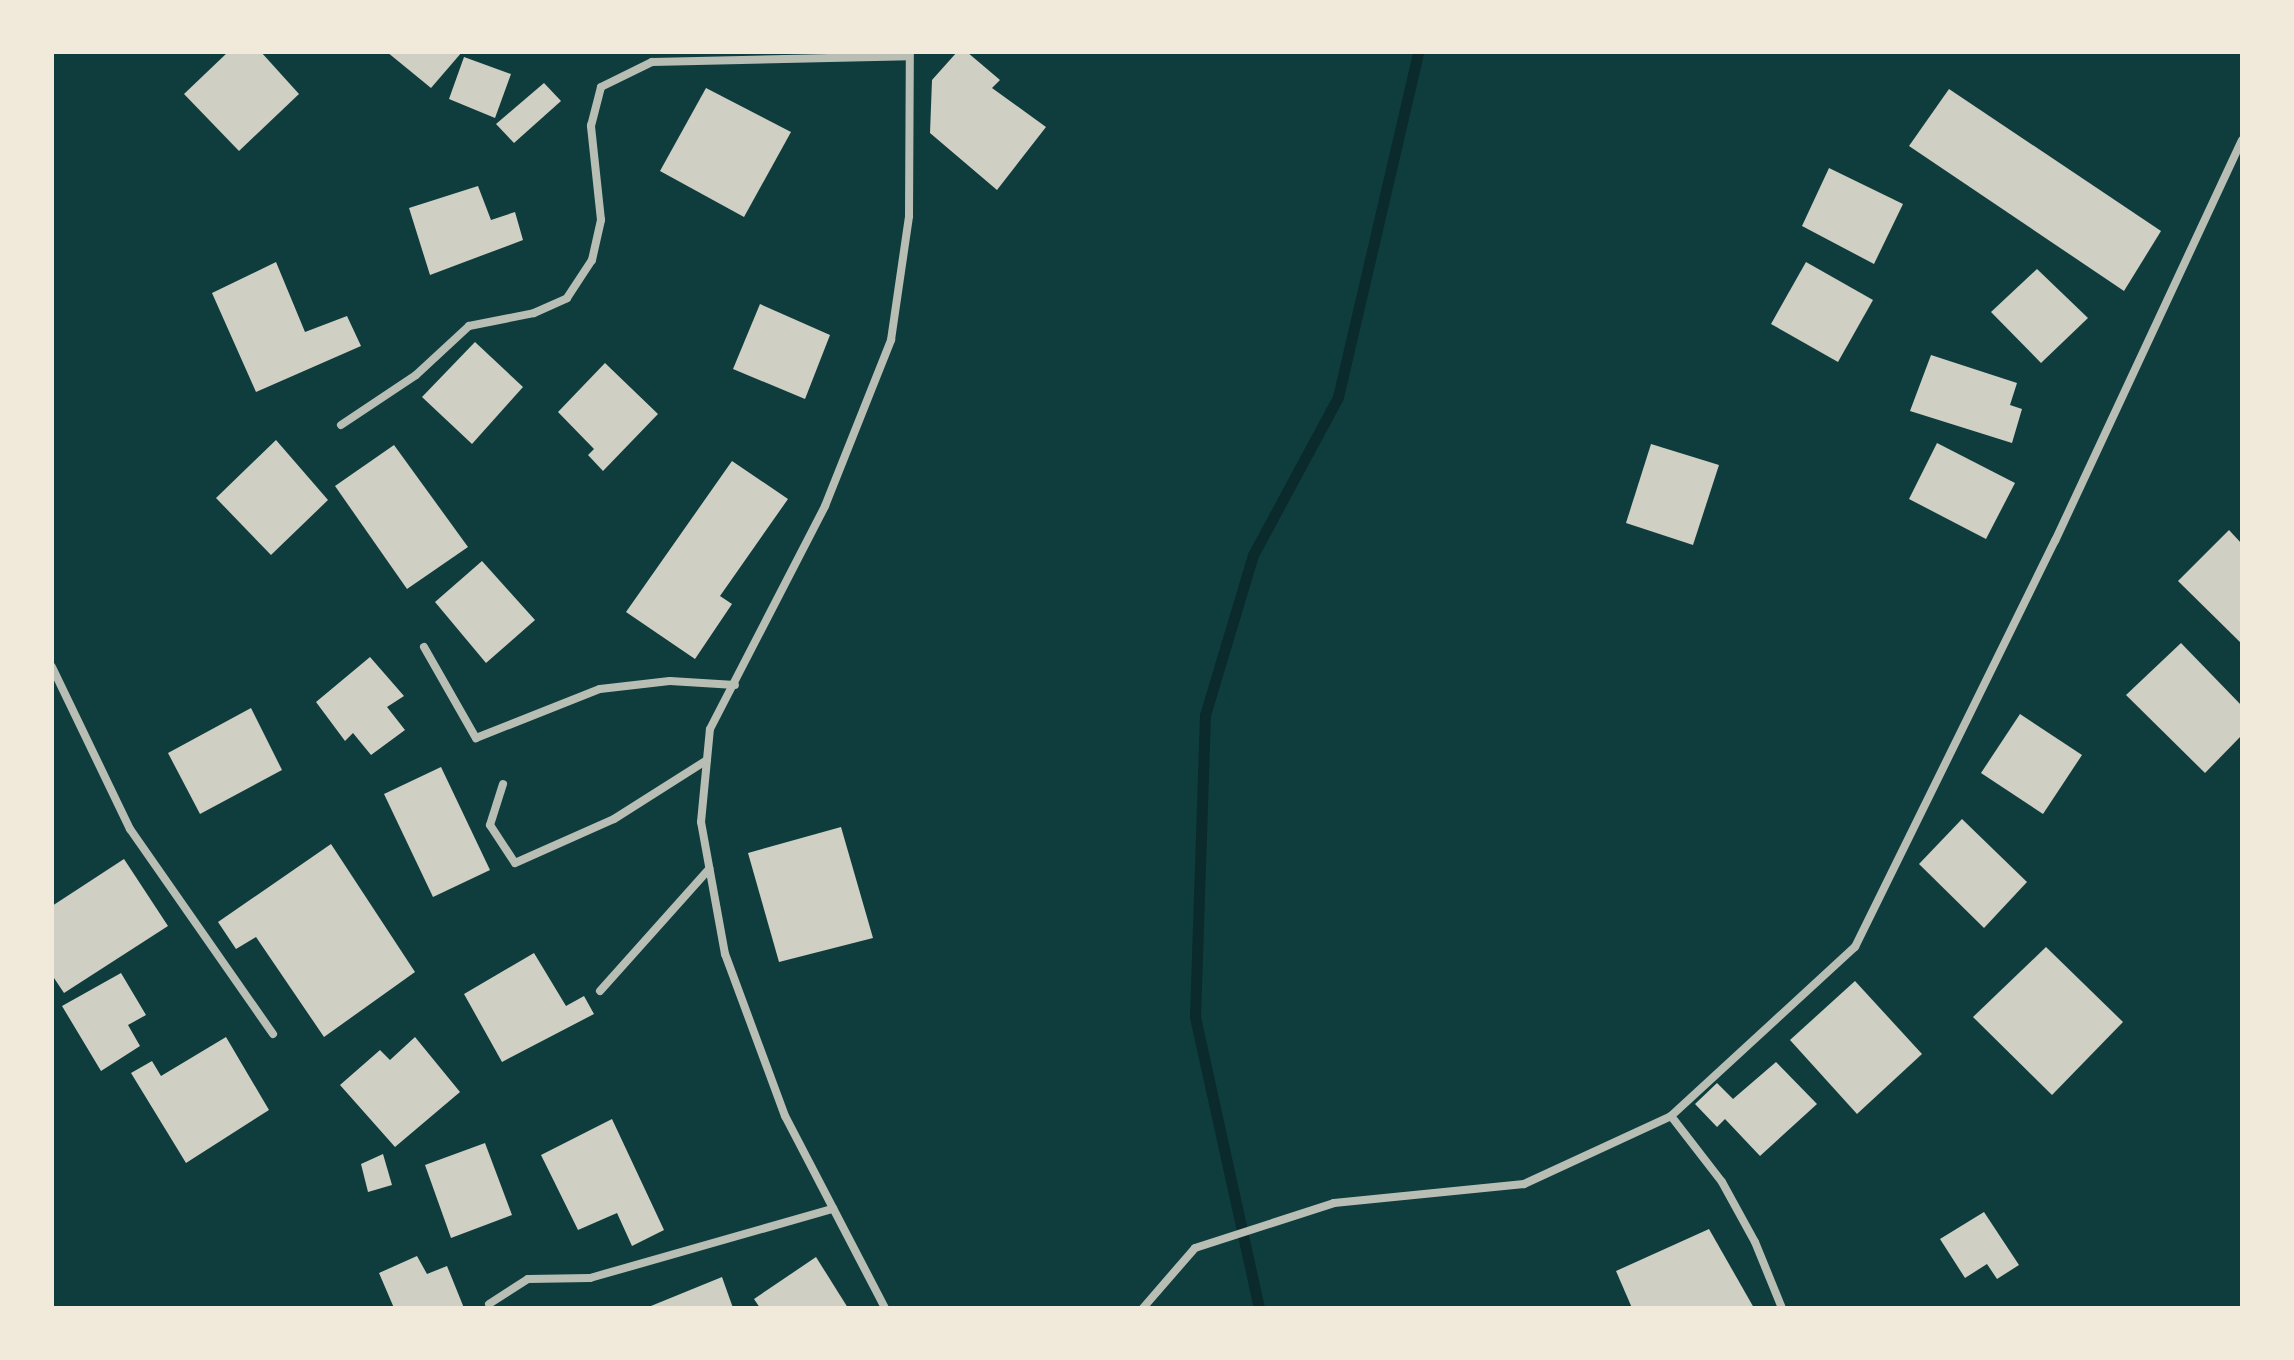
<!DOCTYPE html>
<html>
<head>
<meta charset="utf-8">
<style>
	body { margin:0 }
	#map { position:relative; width:2294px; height:1360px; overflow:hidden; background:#0f3d3e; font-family:"Nunito Sans",sans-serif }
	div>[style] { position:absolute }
	.stream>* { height:11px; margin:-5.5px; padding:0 5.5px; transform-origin:5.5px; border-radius:5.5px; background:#0a2a2b }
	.building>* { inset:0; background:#cfcfc3 }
	.minor>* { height:8px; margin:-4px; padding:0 4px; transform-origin:4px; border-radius:4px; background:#b8beb3 }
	span { translate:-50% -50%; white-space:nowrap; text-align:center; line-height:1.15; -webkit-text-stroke:6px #f1e9da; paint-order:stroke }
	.frame { position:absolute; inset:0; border:54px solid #f1e9da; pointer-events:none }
</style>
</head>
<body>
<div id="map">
	<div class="stream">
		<i style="left:1259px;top:1308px;width:299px;rotate:-102.4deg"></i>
		<i style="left:1195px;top:1016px;width:301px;rotate:-88.1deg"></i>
		<i style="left:1205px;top:715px;width:167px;rotate:-73.3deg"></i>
		<i style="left:1253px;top:555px;width:179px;rotate:-61.7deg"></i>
		<i style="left:1338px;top:397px;width:354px;rotate:-76.9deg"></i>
	</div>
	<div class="building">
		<i style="clip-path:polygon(228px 52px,261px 52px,299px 94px,239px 151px,184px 94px)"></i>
		<i style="clip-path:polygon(387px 52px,462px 52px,431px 88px)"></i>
		<i style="clip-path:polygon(957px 52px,967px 52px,1000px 80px,992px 88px,1046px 127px,997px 190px,930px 133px,932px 80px)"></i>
		<i style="clip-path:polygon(464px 57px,511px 74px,495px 118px,449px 99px)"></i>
		<i style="clip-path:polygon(544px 83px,561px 101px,514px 143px,496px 124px)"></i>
		<i style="clip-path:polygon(706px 88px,791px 132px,744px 217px,660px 171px)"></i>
		<i style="clip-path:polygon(1949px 89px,2161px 231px,2124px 291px,1909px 146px)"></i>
		<i style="clip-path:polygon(1829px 168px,1903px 204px,1874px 264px,1802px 226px)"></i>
		<i style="clip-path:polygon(478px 186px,491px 220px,515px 212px,523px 240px,430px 275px,409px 208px)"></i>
		<i style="clip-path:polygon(276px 262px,305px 332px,347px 316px,361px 346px,256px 392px,212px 293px)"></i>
		<i style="clip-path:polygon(1806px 262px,1873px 300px,1838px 362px,1771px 324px)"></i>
		<i style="clip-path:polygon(2037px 269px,2088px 318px,2041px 363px,1991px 312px)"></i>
		<i style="clip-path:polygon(760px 304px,830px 335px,805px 399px,733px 369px)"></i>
		<i style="clip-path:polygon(475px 342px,523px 387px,472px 444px,422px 397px)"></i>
		<i style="clip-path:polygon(1931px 355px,2017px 383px,2010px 405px,2022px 409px,2012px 443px,1910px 411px)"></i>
		<i style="clip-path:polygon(605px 363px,658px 414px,603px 471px,588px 455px,594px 449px,558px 412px)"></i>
		<i style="clip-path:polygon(276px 440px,328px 500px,271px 555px,216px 498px)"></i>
		<i style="clip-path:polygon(1937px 443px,2015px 483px,1986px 539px,1909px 499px)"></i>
		<i style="clip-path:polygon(1651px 444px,1719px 465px,1693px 545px,1626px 523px)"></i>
		<i style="clip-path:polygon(394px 445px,468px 547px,407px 589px,335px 486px)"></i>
		<i style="clip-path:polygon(732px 461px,788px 499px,720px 596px,732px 604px,695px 659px,626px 612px)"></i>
		<i style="clip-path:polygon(2229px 530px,2242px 544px,2242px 644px,2178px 581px)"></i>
		<i style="clip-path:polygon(482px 561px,535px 620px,486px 663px,435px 602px)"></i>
		<i style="clip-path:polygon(2181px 643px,2242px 706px,2242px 735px,2205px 773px,2126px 695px)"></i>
		<i style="clip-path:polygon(370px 657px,404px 696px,387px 707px,405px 730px,371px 755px,353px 733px,345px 741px,316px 702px)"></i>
		<i style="clip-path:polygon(251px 708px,282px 770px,200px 814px,168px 753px)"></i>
		<i style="clip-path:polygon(2020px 714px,2082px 755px,2043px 814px,1981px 773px)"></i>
		<i style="clip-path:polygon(441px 767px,490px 870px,433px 897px,384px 794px)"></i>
		<i style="clip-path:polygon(1962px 819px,2027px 882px,1984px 928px,1919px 864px)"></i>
		<i style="clip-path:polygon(841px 827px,873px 938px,779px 962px,748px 853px)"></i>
		<i style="clip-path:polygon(331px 844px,415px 972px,324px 1037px,256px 937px,236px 949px,218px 922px)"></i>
		<i style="clip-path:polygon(124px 859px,168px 926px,64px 993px,52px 975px,52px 906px)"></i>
		<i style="clip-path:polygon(2046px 947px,2123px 1022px,2052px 1095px,1973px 1017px)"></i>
		<i style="clip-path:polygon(534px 953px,566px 1006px,584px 996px,594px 1014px,502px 1062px,464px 994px)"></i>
		<i style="clip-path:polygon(121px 973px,146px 1015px,128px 1025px,140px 1046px,101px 1071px,62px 1006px)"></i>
		<i style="clip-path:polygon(1855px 981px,1922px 1054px,1857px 1114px,1790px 1040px)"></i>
		<i style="clip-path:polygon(226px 1037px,269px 1110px,186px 1163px,131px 1073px,152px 1061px,161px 1076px)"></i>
		<i style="clip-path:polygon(415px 1037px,460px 1092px,395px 1147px,340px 1085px,380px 1050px,390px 1060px)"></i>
		<i style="clip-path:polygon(1776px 1062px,1817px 1104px,1760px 1156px,1725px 1119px,1717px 1127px,1695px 1104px,1717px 1083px,1733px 1099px)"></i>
		<i style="clip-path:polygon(612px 1119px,664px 1230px,632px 1246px,617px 1213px,578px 1230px,541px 1155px)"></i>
		<i style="clip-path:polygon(485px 1143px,512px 1215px,451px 1238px,425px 1165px)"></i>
		<i style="clip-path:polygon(383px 1154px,392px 1185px,368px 1192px,361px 1164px)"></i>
		<i style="clip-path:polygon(1984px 1212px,2019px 1265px,1997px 1279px,1987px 1264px,1965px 1278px,1940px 1239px)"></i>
		<i style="clip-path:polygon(1709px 1229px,1754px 1308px,1632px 1308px,1616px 1271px)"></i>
		<i style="clip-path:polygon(417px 1256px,427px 1274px,447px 1266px,464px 1308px,394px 1308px,379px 1273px)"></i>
		<i style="clip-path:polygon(816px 1257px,848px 1308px,760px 1308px,754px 1299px)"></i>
		<i style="clip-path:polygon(722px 1277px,733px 1308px,646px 1308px)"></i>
	</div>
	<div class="minor">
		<i style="left:341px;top:425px;width:90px;rotate:-33.7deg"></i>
		<i style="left:416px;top:375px;width:72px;rotate:-42.8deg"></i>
		<i style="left:469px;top:326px;width:66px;rotate:-11.3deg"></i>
		<i style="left:534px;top:313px;width:36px;rotate:-24deg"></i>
		<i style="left:567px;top:298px;width:45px;rotate:-56.7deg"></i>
		<i style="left:592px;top:260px;width:41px;rotate:-77.3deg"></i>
		<i style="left:601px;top:220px;width:95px;rotate:-96.1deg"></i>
		<i style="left:591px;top:126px;width:40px;rotate:-75.6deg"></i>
		<i style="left:601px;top:87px;width:57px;rotate:-26.1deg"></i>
		<i style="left:652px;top:62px;width:257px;rotate:-1.3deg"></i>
		<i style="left:424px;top:647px;width:105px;rotate:60.3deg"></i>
		<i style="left:476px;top:738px;width:133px;rotate:-21.6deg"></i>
		<i style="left:600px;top:689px;width:70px;rotate:-6.5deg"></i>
		<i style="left:670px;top:681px;width:65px;rotate:3.5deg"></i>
		<i style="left:52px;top:667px;width:180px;rotate:64.3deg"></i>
		<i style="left:130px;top:829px;width:250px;rotate:55.1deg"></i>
		<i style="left:503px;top:784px;width:43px;rotate:107.6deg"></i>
		<i style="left:490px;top:825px;width:45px;rotate:56.7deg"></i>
		<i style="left:515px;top:863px;width:108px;rotate:-24deg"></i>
		<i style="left:614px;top:819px;width:110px;rotate:-32.4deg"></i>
		<i style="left:600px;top:991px;width:164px;rotate:-48.2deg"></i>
		<i style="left:1671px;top:1116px;width:83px;rotate:52.3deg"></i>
		<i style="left:1722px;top:1182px;width:68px;rotate:61.2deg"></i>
		<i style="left:1755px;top:1242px;width:71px;rotate:67.8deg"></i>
		<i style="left:489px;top:1304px;width:46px;rotate:-32.7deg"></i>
		<i style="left:528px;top:1279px;width:62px;rotate:-0.9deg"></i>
		<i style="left:590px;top:1278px;width:253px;rotate:-15.9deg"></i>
		<i style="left:885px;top:1308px;width:216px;rotate:-117.5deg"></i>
		<i style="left:785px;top:1116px;width:173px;rotate:-110.3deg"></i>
		<i style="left:725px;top:954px;width:134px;rotate:-100.3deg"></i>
		<i style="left:701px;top:822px;width:93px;rotate:-84.5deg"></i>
		<i style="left:710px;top:729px;width:251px;rotate:-62.7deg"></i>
		<i style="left:825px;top:506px;width:179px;rotate:-68.3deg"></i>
		<i style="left:891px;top:340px;width:125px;rotate:-81.7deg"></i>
		<i style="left:909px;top:216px;width:164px;rotate:-89.7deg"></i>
		<i style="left:1143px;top:1308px;width:79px;rotate:-49.1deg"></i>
		<i style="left:1195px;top:1248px;width:146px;rotate:-17.9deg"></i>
		<i style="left:1334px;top:1203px;width:191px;rotate:-5.7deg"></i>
		<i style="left:1524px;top:1184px;width:162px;rotate:-24.8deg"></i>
		<i style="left:1671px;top:1116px;width:250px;rotate:-42.6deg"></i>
		<i style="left:1855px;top:947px;width:453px;rotate:-63.8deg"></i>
		<i style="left:2055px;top:541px;width:442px;rotate:-65deg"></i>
	</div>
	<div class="frame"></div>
</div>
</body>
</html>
